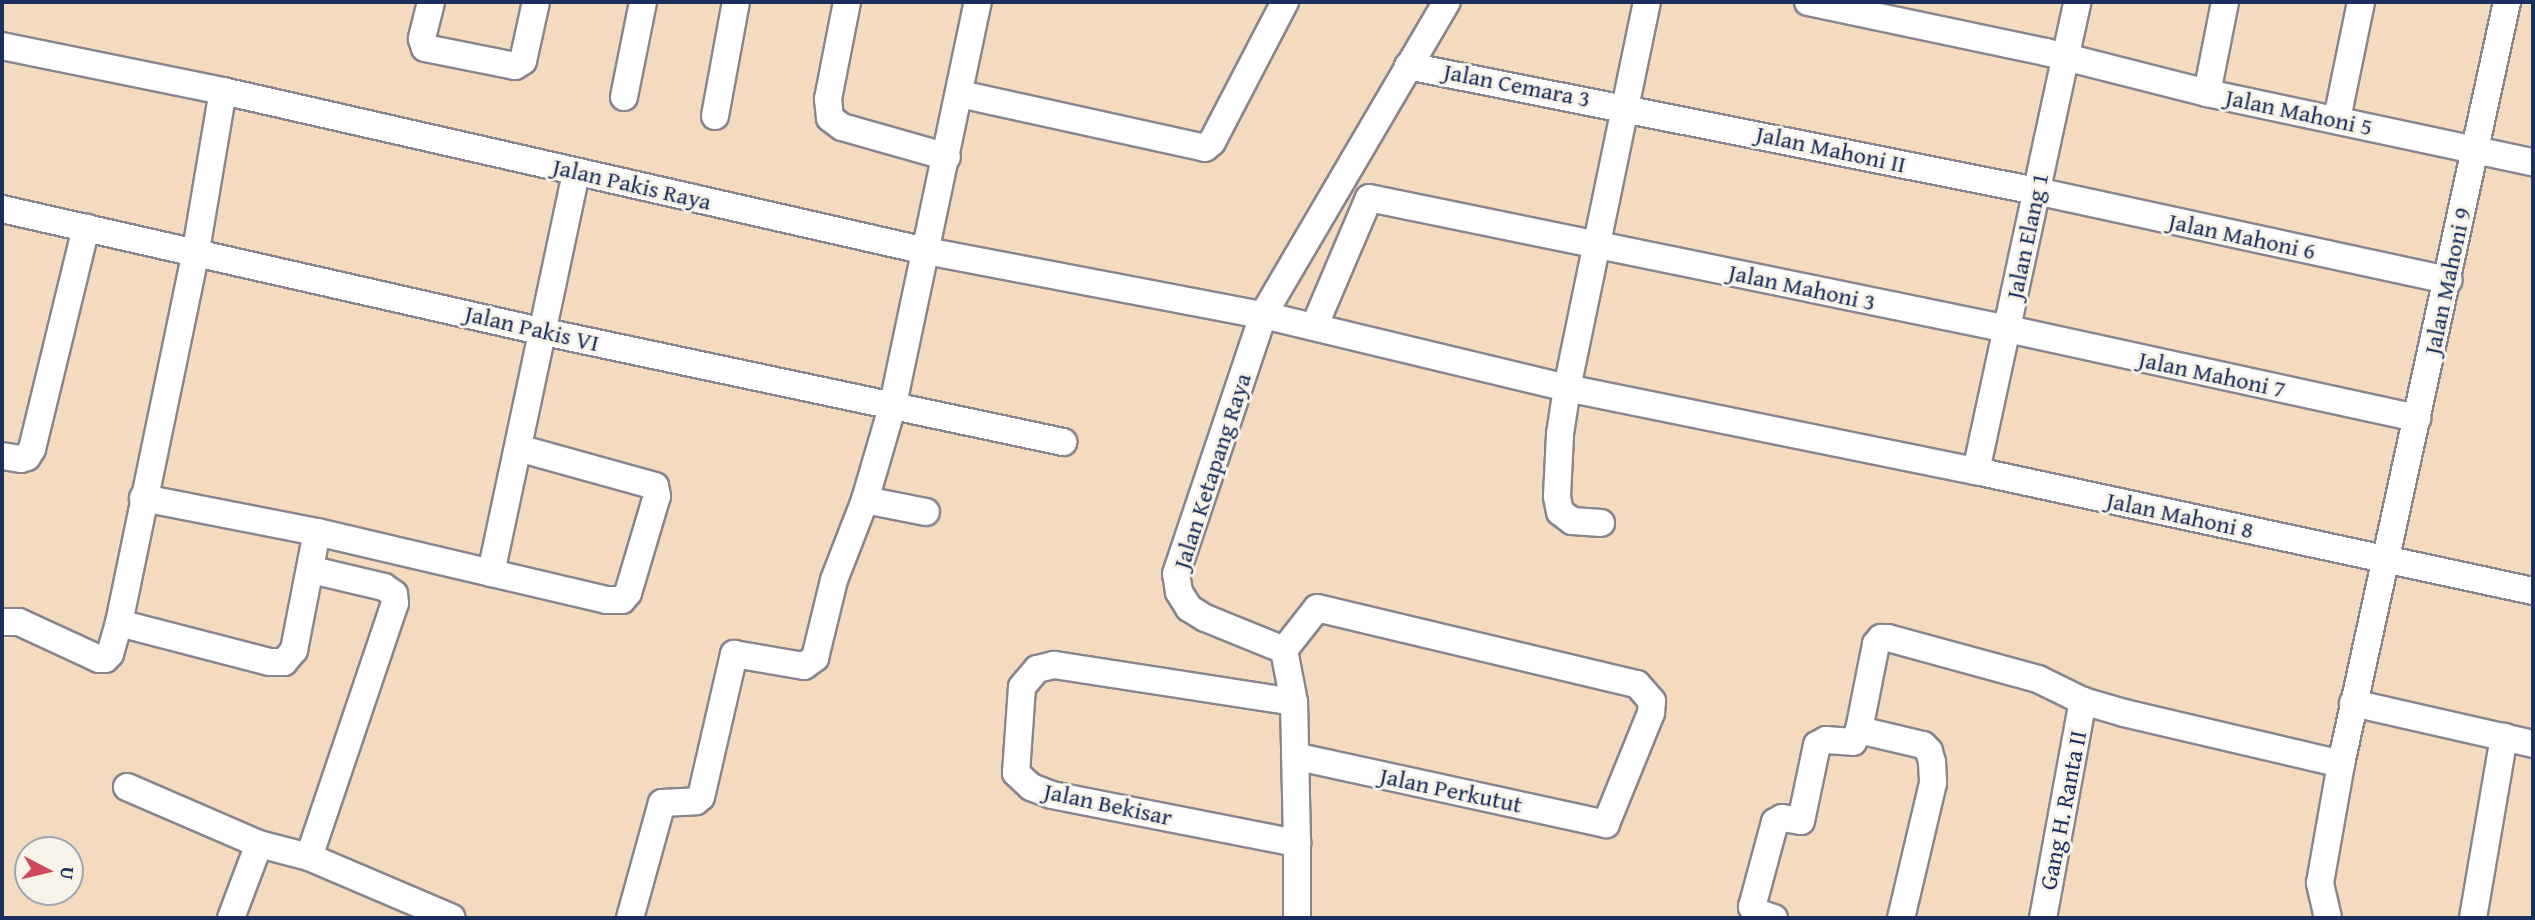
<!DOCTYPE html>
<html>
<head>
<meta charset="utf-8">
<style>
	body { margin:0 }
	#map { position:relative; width:2535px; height:920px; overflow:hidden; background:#f4dbbf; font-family:"Gentium Book Plus",serif }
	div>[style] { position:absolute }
	.roads { filter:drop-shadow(2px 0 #88858e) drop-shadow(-2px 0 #88858e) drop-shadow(0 2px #88858e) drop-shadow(0 -2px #88858e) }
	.street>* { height:26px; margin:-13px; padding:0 13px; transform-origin:13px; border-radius:13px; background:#fff }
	span { translate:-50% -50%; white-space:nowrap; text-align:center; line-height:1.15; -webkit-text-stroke:6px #f7f3e8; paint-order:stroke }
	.street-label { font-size:24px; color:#1b2f5e }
	.frame { position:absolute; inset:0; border:4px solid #1b2f5e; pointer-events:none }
	.north { position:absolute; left:14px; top:836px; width:70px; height:70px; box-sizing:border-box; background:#f7f3e8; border:2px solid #9fa5b1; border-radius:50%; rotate:97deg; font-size:19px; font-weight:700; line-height:28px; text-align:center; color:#1b2f5e }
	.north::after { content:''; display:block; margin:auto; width:24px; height:32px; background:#d1495b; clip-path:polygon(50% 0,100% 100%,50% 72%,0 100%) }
</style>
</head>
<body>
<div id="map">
	<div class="roads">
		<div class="street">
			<i style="left:431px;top:2px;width:38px;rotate:104deg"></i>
			<i style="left:422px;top:39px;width:9px;rotate:72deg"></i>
			<i style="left:425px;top:48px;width:92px;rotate:11.3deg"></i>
			<i style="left:515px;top:66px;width:9px;rotate:-32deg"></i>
			<i style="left:523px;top:61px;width:60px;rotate:-77.6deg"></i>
			<i style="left:847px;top:2px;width:99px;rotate:101.1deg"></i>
			<i style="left:828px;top:99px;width:19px;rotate:84deg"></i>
			<i style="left:830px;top:118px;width:15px;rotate:37deg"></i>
			<i style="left:842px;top:127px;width:109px;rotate:15.9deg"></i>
			<i style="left:1808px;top:2px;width:243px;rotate:11.9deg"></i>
			<i style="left:2046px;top:52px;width:166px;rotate:14.3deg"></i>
			<i style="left:2207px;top:93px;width:333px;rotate:12deg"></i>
			<i style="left:2px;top:46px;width:226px;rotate:11.5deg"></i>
			<i style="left:223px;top:91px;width:721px;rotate:12.82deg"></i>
			<i style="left:926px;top:251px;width:343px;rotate:10.8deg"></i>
			<i style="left:1263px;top:315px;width:313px;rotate:13.5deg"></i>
			<i style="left:1567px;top:388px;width:417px;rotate:11.5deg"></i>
			<i style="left:1976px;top:471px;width:570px;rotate:12.16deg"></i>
			<i style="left:1408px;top:66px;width:640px;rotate:11.26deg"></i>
			<i style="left:2036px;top:191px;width:422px;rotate:12.2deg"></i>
			<i style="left:2207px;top:93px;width:93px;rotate:-78.8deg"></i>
			<i style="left:960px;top:94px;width:251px;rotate:12.4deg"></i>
			<i style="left:1205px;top:148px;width:9px;rotate:-41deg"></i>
			<i style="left:1212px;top:142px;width:158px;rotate:-62.5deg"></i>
			<i style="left:624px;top:97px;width:97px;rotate:-78.7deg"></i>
			<i style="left:715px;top:116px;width:116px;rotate:-79.6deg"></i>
			<i style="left:2337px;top:119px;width:119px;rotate:-78.4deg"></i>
			<i style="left:2px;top:209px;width:552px;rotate:12.78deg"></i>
			<i style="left:540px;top:331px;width:535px;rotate:11.98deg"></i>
			<i style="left:1314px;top:327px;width:140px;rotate:-66.9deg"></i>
			<i style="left:1369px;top:198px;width:652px;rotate:11.59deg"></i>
			<i style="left:2008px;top:329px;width:419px;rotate:12.3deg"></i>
			<i style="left:2px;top:456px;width:19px;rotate:9deg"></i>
			<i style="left:21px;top:459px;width:6px;rotate:-18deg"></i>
			<i style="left:27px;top:457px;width:9px;rotate:-58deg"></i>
			<i style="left:32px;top:449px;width:228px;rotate:-76.3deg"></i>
			<i style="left:1976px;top:471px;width:480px;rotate:-77.8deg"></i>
			<i style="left:143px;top:498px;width:177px;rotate:11.1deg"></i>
			<i style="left:317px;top:532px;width:297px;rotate:13.2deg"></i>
			<i style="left:606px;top:600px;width:16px"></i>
			<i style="left:622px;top:600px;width:9px;rotate:-49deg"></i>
			<i style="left:628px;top:593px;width:101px;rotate:-73.4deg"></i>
			<i style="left:657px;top:496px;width:10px;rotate:-101deg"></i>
			<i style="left:655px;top:486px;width:142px;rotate:-164.5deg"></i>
			<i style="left:865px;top:500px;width:62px;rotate:11.1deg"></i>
			<i style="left:1601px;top:523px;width:29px;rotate:-176deg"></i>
			<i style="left:1572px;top:521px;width:15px;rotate:-143deg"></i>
			<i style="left:1560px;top:512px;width:16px;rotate:-101deg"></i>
			<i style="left:1557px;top:496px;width:62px;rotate:-87.2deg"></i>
			<i style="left:1560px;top:434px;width:47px;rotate:-81.3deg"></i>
			<i style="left:1567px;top:388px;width:394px;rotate:-78.3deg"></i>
			<i style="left:491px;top:573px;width:410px;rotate:-78deg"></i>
			<i style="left:2px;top:622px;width:17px"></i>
			<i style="left:19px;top:622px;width:88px;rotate:24.8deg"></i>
			<i style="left:99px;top:659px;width:6px"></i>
			<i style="left:105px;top:659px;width:7px;rotate:-45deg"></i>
			<i style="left:110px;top:654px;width:32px;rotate:-74deg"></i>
			<i style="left:119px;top:623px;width:381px;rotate:-78.3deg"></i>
			<i style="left:196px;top:250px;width:161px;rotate:-80.4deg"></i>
			<i style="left:119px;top:623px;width:156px;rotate:14.5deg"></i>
			<i style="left:270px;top:662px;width:14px"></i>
			<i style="left:284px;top:662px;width:16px;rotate:-50deg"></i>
			<i style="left:294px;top:650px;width:120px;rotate:-79deg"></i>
			<i style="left:1284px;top:650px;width:85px;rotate:-157.9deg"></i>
			<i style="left:1205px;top:618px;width:19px;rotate:-148deg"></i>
			<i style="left:1189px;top:608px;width:19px;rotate:-122deg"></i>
			<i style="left:1179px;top:592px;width:18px;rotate:-99deg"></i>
			<i style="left:1176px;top:574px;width:273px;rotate:-71.4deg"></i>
			<i style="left:1263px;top:315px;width:363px;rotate:-59.6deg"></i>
			<i style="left:1294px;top:702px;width:53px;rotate:-100.9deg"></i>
			<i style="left:1284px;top:650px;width:53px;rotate:-51.8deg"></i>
			<i style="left:1317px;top:608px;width:329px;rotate:13.4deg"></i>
			<i style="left:1637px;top:684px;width:23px;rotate:49deg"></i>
			<i style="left:1652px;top:701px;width:12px;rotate:95deg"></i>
			<i style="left:1651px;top:713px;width:120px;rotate:112.1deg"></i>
			<i style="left:1606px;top:824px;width:318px;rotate:-167.7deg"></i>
			<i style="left:2353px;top:703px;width:185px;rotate:12.8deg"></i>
			<i style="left:1859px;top:730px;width:88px;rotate:-78.8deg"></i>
			<i style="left:1876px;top:644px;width:8px;rotate:-50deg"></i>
			<i style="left:1881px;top:638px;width:7px"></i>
			<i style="left:1888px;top:638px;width:156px;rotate:15.3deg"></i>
			<i style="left:2038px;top:679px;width:50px;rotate:26.1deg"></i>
			<i style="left:2083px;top:701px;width:43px;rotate:16.3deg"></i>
			<i style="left:2124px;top:713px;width:223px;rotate:13.2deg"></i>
			<i style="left:127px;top:787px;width:144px;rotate:23.4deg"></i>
			<i style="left:259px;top:844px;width:52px;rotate:14.6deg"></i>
			<i style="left:309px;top:857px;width:155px;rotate:23.1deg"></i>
			<i style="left:309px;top:857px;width:268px;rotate:-71.3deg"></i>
			<i style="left:395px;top:603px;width:9px;rotate:-96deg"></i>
			<i style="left:394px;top:594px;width:12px;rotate:-145deg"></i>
			<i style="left:384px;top:587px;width:74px;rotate:-166.7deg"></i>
			<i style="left:231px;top:918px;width:79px;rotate:-69.3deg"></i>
			<i style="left:630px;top:918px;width:119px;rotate:-74.5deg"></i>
			<i style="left:662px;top:803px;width:34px;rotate:-3deg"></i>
			<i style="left:696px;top:801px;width:6px;rotate:-39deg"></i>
			<i style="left:701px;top:797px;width:147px;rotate:-77deg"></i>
			<i style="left:734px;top:654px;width:71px;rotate:9.7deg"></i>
			<i style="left:804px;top:666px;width:14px;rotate:-36deg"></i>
			<i style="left:815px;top:658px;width:80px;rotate:-76.3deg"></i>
			<i style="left:834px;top:580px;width:86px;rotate:-68.8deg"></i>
			<i style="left:865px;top:500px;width:100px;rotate:-73.7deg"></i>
			<i style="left:893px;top:404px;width:411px;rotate:-78.1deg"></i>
			<i style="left:1297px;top:918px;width:75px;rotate:-90deg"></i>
			<i style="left:1297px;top:843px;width:141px;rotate:-91.2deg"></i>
			<i style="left:1294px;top:702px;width:243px;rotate:-171.2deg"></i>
			<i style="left:1054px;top:665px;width:17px;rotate:167deg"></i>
			<i style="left:1037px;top:669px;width:23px;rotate:130deg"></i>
			<i style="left:1022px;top:687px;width:86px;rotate:94deg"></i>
			<i style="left:1016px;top:773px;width:21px;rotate:43deg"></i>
			<i style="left:1031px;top:787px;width:22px;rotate:21deg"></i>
			<i style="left:1052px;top:795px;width:250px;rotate:11.1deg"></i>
			<i style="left:1774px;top:918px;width:20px;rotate:-162deg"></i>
			<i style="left:1755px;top:912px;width:6px;rotate:-121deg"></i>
			<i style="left:1752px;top:907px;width:88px;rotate:-74.9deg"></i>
			<i style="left:1775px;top:822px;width:8px;rotate:-30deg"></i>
			<i style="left:1782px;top:818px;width:19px;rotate:9deg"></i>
			<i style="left:1801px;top:821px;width:78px;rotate:-78.1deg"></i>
			<i style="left:1817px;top:745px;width:10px;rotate:-29deg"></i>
			<i style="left:1826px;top:740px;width:27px;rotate:4deg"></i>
			<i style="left:1853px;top:742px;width:13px;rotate:-63deg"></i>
			<i style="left:1859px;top:730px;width:66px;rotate:13.2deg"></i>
			<i style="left:1923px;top:745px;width:8px;rotate:45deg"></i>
			<i style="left:1929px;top:751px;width:11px;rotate:75deg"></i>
			<i style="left:1932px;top:762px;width:21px;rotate:87deg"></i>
			<i style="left:1933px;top:783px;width:139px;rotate:103.3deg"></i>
			<i style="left:2043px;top:918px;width:221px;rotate:-79.6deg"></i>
			<i style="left:2328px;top:918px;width:36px;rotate:-103deg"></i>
			<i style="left:2320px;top:883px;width:121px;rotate:-80deg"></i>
			<i style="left:2341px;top:764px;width:780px;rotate:-77.71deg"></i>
			<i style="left:2473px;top:918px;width:184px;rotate:-80.3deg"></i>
		</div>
	</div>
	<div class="street-label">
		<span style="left:1517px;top:85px;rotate:11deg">Jalan Cemara 3</span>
		<span style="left:2299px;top:112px;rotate:12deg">Jalan Mahoni 5</span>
		<span style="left:1831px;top:149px;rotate:12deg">Jalan Mahoni II</span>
		<span style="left:632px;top:184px;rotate:13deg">Jalan Pakis Raya</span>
		<span style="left:2027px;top:236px;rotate:-78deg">Jalan Elang 1</span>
		<span style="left:2242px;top:236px;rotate:12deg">Jalan Mahoni 6</span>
		<span style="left:2447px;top:281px;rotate:-78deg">Jalan Mahoni 9</span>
		<span style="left:1802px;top:287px;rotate:12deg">Jalan Mahoni 3</span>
		<span style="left:532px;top:328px;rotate:13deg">Jalan Pakis VI</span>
		<span style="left:2212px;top:374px;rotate:12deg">Jalan Mahoni 7</span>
		<span style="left:1212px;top:471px;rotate:-72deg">Jalan Ketapang Raya</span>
		<span style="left:2180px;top:515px;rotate:12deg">Jalan Mahoni 8</span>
		<span style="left:1451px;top:790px;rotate:12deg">Jalan Perkutut</span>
		<span style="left:1108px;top:804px;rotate:12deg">Jalan Bekisar</span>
		<span style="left:2063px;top:810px;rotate:-79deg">Gang H. Ranta II</span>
	</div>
	<div class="frame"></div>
	<div class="north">U</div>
</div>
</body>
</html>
